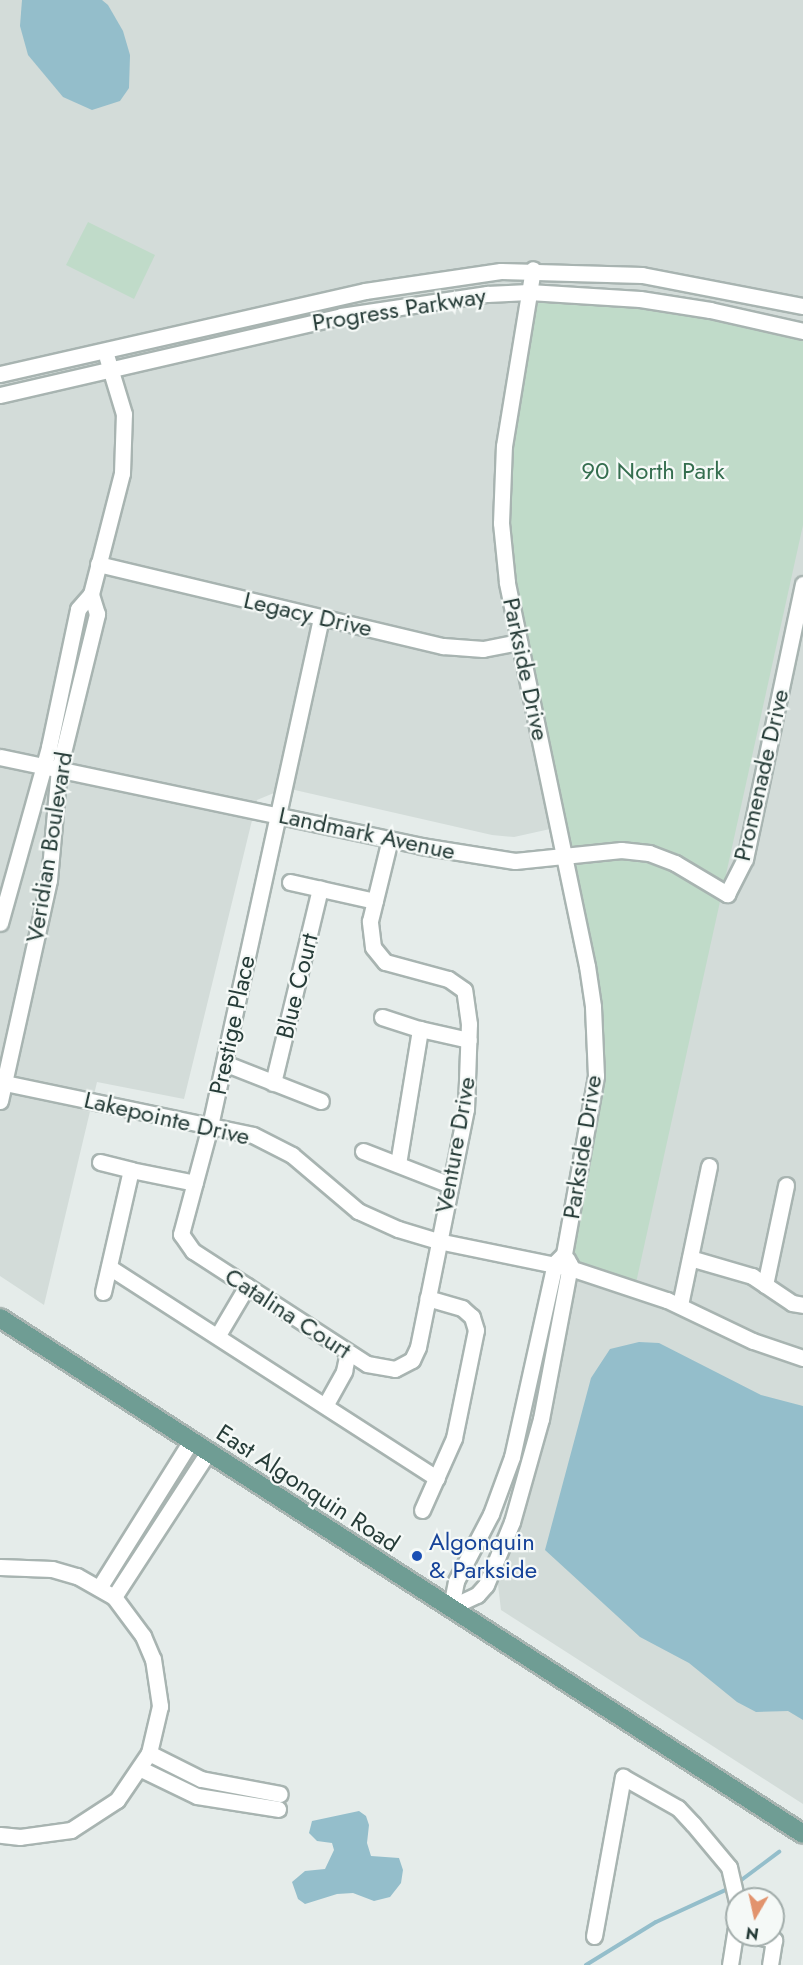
<!DOCTYPE html>
<html>
<head>
<meta charset="utf-8">
<style>
	body { margin:0 }
	#map { position:relative; width:803px; height:1965px; overflow:hidden; background:#e5ecea; font-family:Jost,sans-serif }
	div>[style] { position:absolute }
	.built>* { inset:0; background:#d3dcd9 }
	.green>* { inset:0; background:#c0dbc9 }
	.water>* { inset:0; background:#94becb }
	.stream>* { height:4px; margin:-2px; padding:0 2px; transform-origin:2px; border-radius:2px; background:#94becb }
	.roads { filter:drop-shadow(2px 0 #a8b4b1) drop-shadow(-2px 0 #a8b4b1) drop-shadow(0 2px #a8b4b1) drop-shadow(0 -2px #a8b4b1) }
	.street>* { height:15px; margin:-7.5px; padding:0 7.5px; transform-origin:7.5px; border-radius:7.5px; background:#fff }
	.primary>* { height:18px; margin:-9px; padding:0 9px; transform-origin:9px; border-radius:9px; background:#6f9d94 }
	.dots>* { width:16px; height:16px; translate:-50% -50%; box-sizing:border-box; border:3px solid #f5f9f7; border-radius:50% }
	span { translate:-50% -50%; white-space:nowrap; text-align:center; line-height:1.15; -webkit-text-stroke:4.5px #f5f9f7; paint-order:stroke }
	.street-label { font-size:24px; color:#263c38 }
	.park-label { font-size:24px; color:#356e4f }
	.transit-label { font-size:24px; color:#164399 }
	.left { translate:0 -50%; text-align:left }
	.north { position:absolute; left:725px; top:1887px; width:60px; height:60px; box-sizing:border-box; background:#f5f9f7; border:2px solid #a2adab; border-radius:50%; rotate:189deg; font-size:16px; font-weight:700; line-height:24px; text-align:center; color:#263c38 }
	.north::after { content:''; display:block; margin:auto; width:21px; height:27px; background:#e2936d; clip-path:polygon(50% 0,100% 100%,50% 72%,0 100%) }
</style>
</head>
<body>
<div id="map">
	<div class="built">
		<i style="clip-path:polygon(0 0,803px 0,803px 1804px,501px 1610px,497px 1576px,528px 1486px,596px 1076px,559px 827px,514px 837px,492px 835px,286px 788px,257px 800px,184px 1099px,97px 1082px,44px 1305px,0 1276px)"></i>
	</div>
	<div class="green">
		<i style="clip-path:polygon(88px 222px,155px 255px,134px 299px,66px 265px)"></i>
		<i style="clip-path:polygon(529px 292px,570px 293px,803px 331px,803px 525px,634px 1292px,570px 1268px,595px 1038px,501px 523px)"></i>
	</div>
	<div class="water">
		<i style="clip-path:polygon(22px 0,102px 0,108px 5px,123px 31px,130px 55px,129px 88px,120px 101px,92px 110px,63px 97px,28px 55px,20px 26px)"></i>
		<i style="clip-path:polygon(639px 1342px,659px 1343px,761px 1395px,803px 1406px,803px 1720px,788px 1711px,756px 1712px,737px 1702px,689px 1663px,640px 1637px,545px 1550px,591px 1378px,610px 1349px)"></i>
		<i style="clip-path:polygon(359px 1811px,366px 1816px,369px 1825px,367px 1843px,371px 1856px,399px 1858px,403px 1870px,401px 1883px,390px 1897px,374px 1901px,353px 1893px,337px 1894px,305px 1904px,298px 1899px,292px 1882px,305px 1871px,325px 1869px,334px 1850px,332px 1843px,317px 1841px,309px 1833px,312px 1821px)"></i>
	</div>
	<div class="stream">
		<i style="left:736px;top:1884px;width:54px;rotate:-36.7deg"></i>
		<i style="left:586px;top:1965px;width:82px;rotate:-31.6deg"></i>
		<i style="left:656px;top:1922px;width:81px;rotate:-24.7deg"></i>
	</div>
	<div class="roads">
		<div class="street">
			<i style="left:0;top:374px;width:374px;rotate:-12.8deg"></i>
			<i style="left:365px;top:291px;width:137px;rotate:-8.4deg"></i>
			<i style="left:501px;top:271px;width:141px;rotate:1.6deg"></i>
			<i style="left:642px;top:275px;width:164px;rotate:10.9deg"></i>
			<i style="left:0;top:395px;width:350px;rotate:-13deg"></i>
			<i style="left:341px;top:316px;width:148px;rotate:-8.6deg"></i>
			<i style="left:487px;top:294px;width:42px;rotate:-2.7deg"></i>
			<i style="left:529px;top:292px;width:111px;rotate:3.6deg"></i>
			<i style="left:640px;top:299px;width:71px;rotate:8.9deg"></i>
			<i style="left:710px;top:310px;width:95px;rotate:12.7deg"></i>
			<i style="left:98px;top:564px;width:355px;rotate:13.4deg"></i>
			<i style="left:443px;top:646px;width:40px;rotate:4.3deg"></i>
			<i style="left:483px;top:649px;width:37px;rotate:-11deg"></i>
			<i style="left:321px;top:618px;width:520px;rotate:102.33deg"></i>
			<i style="left:210px;top:1126px;width:112px;rotate:105deg"></i>
			<i style="left:181px;top:1234px;width:21px;rotate:55deg"></i>
			<i style="left:193px;top:1251px;width:207px;rotate:33deg"></i>
			<i style="left:367px;top:1364px;width:28px;rotate:10deg"></i>
			<i style="left:395px;top:1369px;width:19px;rotate:-28deg"></i>
			<i style="left:412px;top:1360px;width:14px;rotate:-65deg"></i>
			<i style="left:418px;top:1347px;width:243px;rotate:-78.6deg"></i>
			<i style="left:466px;top:1109px;width:85px;rotate:-88deg"></i>
			<i style="left:469px;top:1024px;width:34px;rotate:-98deg"></i>
			<i style="left:464px;top:990px;width:19px;rotate:-145deg"></i>
			<i style="left:448px;top:979px;width:65px;rotate:-164.9deg"></i>
			<i style="left:385px;top:962px;width:19px;rotate:-129deg"></i>
			<i style="left:373px;top:947px;width:26px;rotate:-97deg"></i>
			<i style="left:370px;top:921px;width:84px;rotate:-76.3deg"></i>
			<i style="left:0;top:757px;width:430px;rotate:11.9deg"></i>
			<i style="left:421px;top:846px;width:95px;rotate:9.1deg"></i>
			<i style="left:515px;top:861px;width:107px;rotate:-5.9deg"></i>
			<i style="left:621px;top:850px;width:28px;rotate:6deg"></i>
			<i style="left:649px;top:853px;width:28px;rotate:21deg"></i>
			<i style="left:675px;top:863px;width:61px;rotate:30.8deg"></i>
			<i style="left:727px;top:894px;width:39px;rotate:-63deg"></i>
			<i style="left:745px;top:859px;width:281px;rotate:-78.1deg"></i>
			<i style="left:290px;top:882px;width:87px;rotate:12.6deg"></i>
			<i style="left:0;top:923px;width:183px;rotate:-74.4deg"></i>
			<i style="left:49px;top:747px;width:141px;rotate:-78.1deg"></i>
			<i style="left:78px;top:609px;width:20px;rotate:-49deg"></i>
			<i style="left:91px;top:594px;width:125px;rotate:-75.6deg"></i>
			<i style="left:122px;top:473px;width:59px;rotate:-88.1deg"></i>
			<i style="left:124px;top:414px;width:59px;rotate:-106.9deg"></i>
			<i style="left:382px;top:1017px;width:40px;rotate:18deg"></i>
			<i style="left:224px;top:1063px;width:104px;rotate:21.4deg"></i>
			<i style="left:0;top:1082px;width:258px;rotate:11.8deg"></i>
			<i style="left:253px;top:1135px;width:44px;rotate:27.1deg"></i>
			<i style="left:292px;top:1155px;width:87px;rotate:40.3deg"></i>
			<i style="left:358px;top:1211px;width:44px;rotate:24.2deg"></i>
			<i style="left:398px;top:1229px;width:42px;rotate:16.7deg"></i>
			<i style="left:438px;top:1241px;width:135px;rotate:11.6deg"></i>
			<i style="left:570px;top:1268px;width:102px;rotate:18.3deg"></i>
			<i style="left:667px;top:1300px;width:95px;rotate:25.5deg"></i>
			<i style="left:753px;top:1341px;width:53px;rotate:18.8deg"></i>
			<i style="left:273px;top:1083px;width:200px;rotate:-76.4deg"></i>
			<i style="left:0;top:1101px;width:226px;rotate:-77.5deg"></i>
			<i style="left:49px;top:880px;width:111px;rotate:-84.9deg"></i>
			<i style="left:59px;top:769px;width:160px;rotate:-76.2deg"></i>
			<i style="left:97px;top:614px;width:21px;rotate:-107deg"></i>
			<i style="left:363px;top:1151px;width:93px;rotate:21.3deg"></i>
			<i style="left:100px;top:1162px;width:32px;rotate:14deg"></i>
			<i style="left:398px;top:1164px;width:137px;rotate:-80.7deg"></i>
			<i style="left:420px;top:1029px;width:50px;rotate:12.7deg"></i>
			<i style="left:690px;top:1258px;width:65px;rotate:16.2deg"></i>
			<i style="left:752px;top:1276px;width:48px;rotate:34deg"></i>
			<i style="left:792px;top:1303px;width:11px;rotate:10deg"></i>
			<i style="left:109px;top:1267px;width:390px;rotate:32.8deg"></i>
			<i style="left:765px;top:1285px;width:102px;rotate:-78.1deg"></i>
			<i style="left:103px;top:1292px;width:125px;rotate:-77.1deg"></i>
			<i style="left:131px;top:1170px;width:65px;rotate:11.5deg"></i>
			<i style="left:680px;top:1305px;width:142px;rotate:-78.2deg"></i>
			<i style="left:218px;top:1335px;width:57px;rotate:-59.4deg"></i>
			<i style="left:326px;top:1404px;width:38px;rotate:-61deg"></i>
			<i style="left:344px;top:1371px;width:19px;rotate:-78deg"></i>
			<i style="left:422px;top:1510px;width:79px;rotate:-66deg"></i>
			<i style="left:454px;top:1438px;width:110px;rotate:-78.5deg"></i>
			<i style="left:476px;top:1330px;width:14px;rotate:-107deg"></i>
			<i style="left:472px;top:1317px;width:13px;rotate:-138deg"></i>
			<i style="left:462px;top:1308px;width:36px;rotate:-164deg"></i>
			<i style="left:0;top:1567px;width:52px;rotate:2.2deg"></i>
			<i style="left:52px;top:1569px;width:26px;rotate:16deg"></i>
			<i style="left:77px;top:1576px;width:43px;rotate:29.6deg"></i>
			<i style="left:114px;top:1597px;width:49px;rotate:53.4deg"></i>
			<i style="left:143px;top:1636px;width:25px;rotate:67deg"></i>
			<i style="left:153px;top:1659px;width:48px;rotate:81.5deg"></i>
			<i style="left:160px;top:1706px;width:48px;rotate:103.2deg"></i>
			<i style="left:149px;top:1753px;width:57px;rotate:124.2deg"></i>
			<i style="left:117px;top:1800px;width:55px;rotate:146.9deg"></i>
			<i style="left:71px;top:1830px;width:51px;rotate:172.2deg"></i>
			<i style="left:20px;top:1837px;width:20px;rotate:-174deg"></i>
			<i style="left:99px;top:1588px;width:173px;rotate:-58deg"></i>
			<i style="left:114px;top:1597px;width:173px;rotate:-57deg"></i>
			<i style="left:451px;top:1607px;width:26px;rotate:-79deg"></i>
			<i style="left:456px;top:1581px;width:76px;rotate:-62.4deg"></i>
			<i style="left:491px;top:1514px;width:61px;rotate:-69.8deg"></i>
			<i style="left:512px;top:1457px;width:199px;rotate:-77.5deg"></i>
			<i style="left:555px;top:1263px;width:13px;rotate:-45deg"></i>
			<i style="left:564px;top:1254px;width:181px;rotate:-79.8deg"></i>
			<i style="left:596px;top:1076px;width:70px;rotate:-92.5deg"></i>
			<i style="left:593px;top:1006px;width:40px;rotate:-98.5deg"></i>
			<i style="left:587px;top:966px;width:392px;rotate:-101.8deg"></i>
			<i style="left:507px;top:582px;width:59px;rotate:-95.8deg"></i>
			<i style="left:501px;top:523px;width:77px;rotate:-87.8deg"></i>
			<i style="left:504px;top:446px;width:179px;rotate:-80.7deg"></i>
			<i style="left:451px;top:1607px;width:29px;rotate:-25deg"></i>
			<i style="left:477px;top:1595px;width:13px;rotate:-48deg"></i>
			<i style="left:486px;top:1585px;width:68px;rotate:-67.6deg"></i>
			<i style="left:512px;top:1522px;width:107px;rotate:-74.3deg"></i>
			<i style="left:541px;top:1419px;width:157px;rotate:-79.3deg"></i>
			<i style="left:570px;top:1265px;width:7px;rotate:-117deg"></i>
			<i style="left:149px;top:1753px;width:58px;rotate:26.6deg"></i>
			<i style="left:201px;top:1779px;width:80px;rotate:10.8deg"></i>
			<i style="left:141px;top:1769px;width:62px;rotate:25.7deg"></i>
			<i style="left:197px;top:1796px;width:82px;rotate:9.1deg"></i>
			<i style="left:752px;top:1935px;width:23px;rotate:13deg"></i>
			<i style="left:774px;top:1940px;width:25px;rotate:99deg"></i>
			<i style="left:594px;top:1936px;width:162px;rotate:-79.7deg"></i>
			<i style="left:623px;top:1777px;width:63px;rotate:29.4deg"></i>
			<i style="left:678px;top:1808px;width:22px;rotate:47deg"></i>
			<i style="left:693px;top:1824px;width:56px;rotate:50.1deg"></i>
			<i style="left:729px;top:1867px;width:36px;rotate:77deg"></i>
			<i style="left:730px;top:1965px;width:45px;rotate:-81deg"></i>
		</div>
		<div class="primary">
			<i style="left:0;top:1318px;width:954px;rotate:32.72deg"></i>
		</div>
	</div>
	<div class="dots">
		<i style="left:417px;top:1556px;background:#1a4fb4"></i>
	</div>
	<div class="street-label">
		<span style="left:399px;top:309px;rotate:-9deg">Progress Parkway</span>
		<span style="left:308px;top:614px;rotate:13deg">Legacy Drive</span>
		<span style="left:526px;top:669px;rotate:78deg">Parkside Drive</span>
		<span style="left:761px;top:775px;rotate:-77deg">Promenade Drive</span>
		<span style="left:367px;top:833px;rotate:12deg">Landmark Avenue</span>
		<span style="left:49px;top:847px;rotate:-81deg">Veridian Boulevard</span>
		<span style="left:297px;top:986px;rotate:-76deg">Blue Court</span>
		<span style="left:232px;top:1025px;rotate:-78deg">Prestige Place</span>
		<span style="left:167px;top:1118px;rotate:13deg">Lakepointe Drive</span>
		<span style="left:455px;top:1145px;rotate:-80deg">Venture Drive</span>
		<span style="left:582px;top:1147px;rotate:-81deg">Parkside Drive</span>
		<span style="left:288px;top:1313px;rotate:33deg">Catalina Court</span>
		<span style="left:308px;top:1488px;rotate:33deg">East Algonquin Road</span>
	</div>
	<div class="park-label">
		<span style="left:653px;top:471px">90 North Park</span>
	</div>
	<div class="transit-label">
		<span class="left" style="left:429px;top:1556px">Algonquin<br>&amp; Parkside</span>
	</div>
	<div class="north">N</div>
</div>
</body>
</html>
